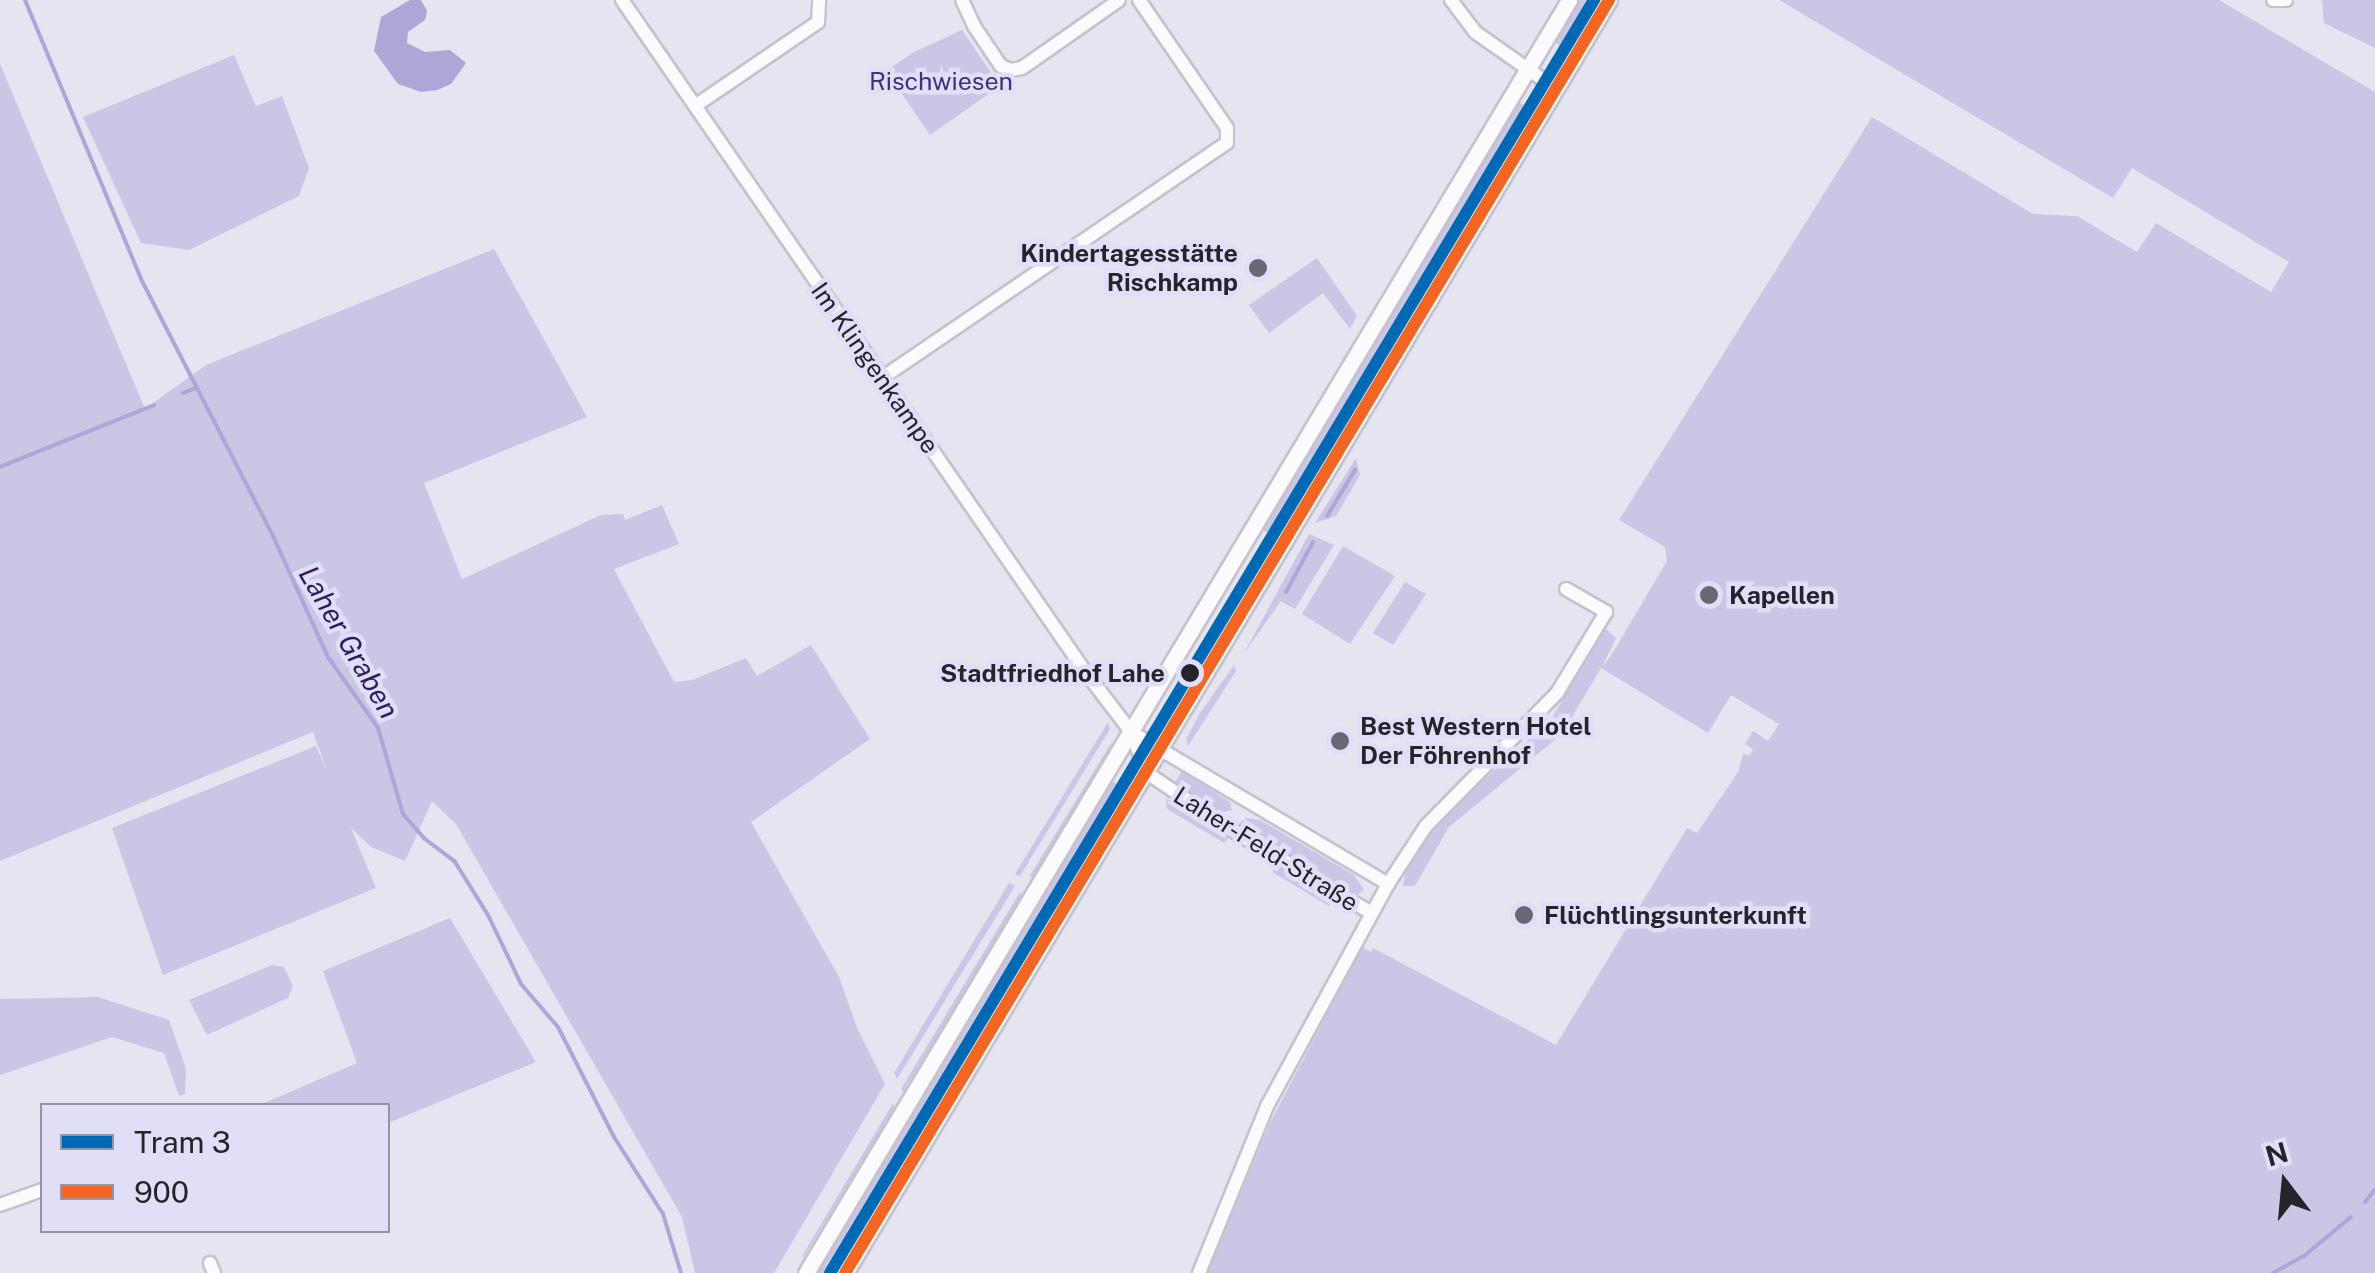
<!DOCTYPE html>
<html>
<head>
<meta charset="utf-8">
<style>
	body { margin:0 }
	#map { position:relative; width:2375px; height:1273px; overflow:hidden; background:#e5e5f1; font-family:"Public Sans",sans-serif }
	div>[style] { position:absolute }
	.green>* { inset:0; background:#c9c7e5 }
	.water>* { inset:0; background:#aca7d7 }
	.stream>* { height:4px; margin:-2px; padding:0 2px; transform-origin:2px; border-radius:2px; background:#aca7d7 }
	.roads { filter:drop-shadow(2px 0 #c4c3cd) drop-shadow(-2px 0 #c4c3cd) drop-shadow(0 2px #c4c3cd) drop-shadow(0 -2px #c4c3cd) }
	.minor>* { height:12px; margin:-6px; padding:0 6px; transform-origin:6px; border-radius:6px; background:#fbfbfd }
	.major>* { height:15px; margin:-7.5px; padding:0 7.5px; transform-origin:7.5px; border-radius:7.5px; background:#fbfbfd }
	.bus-1>* { height:12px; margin:-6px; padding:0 6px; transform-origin:6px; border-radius:6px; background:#f26522 }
	.tram-1>* { height:12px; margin:-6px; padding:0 6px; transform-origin:6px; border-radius:6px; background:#0069b4 }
	.dots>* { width:28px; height:28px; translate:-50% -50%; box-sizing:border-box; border:5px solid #e0dff7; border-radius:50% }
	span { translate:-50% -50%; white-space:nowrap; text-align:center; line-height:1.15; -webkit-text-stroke:9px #e0dff7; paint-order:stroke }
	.park-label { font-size:25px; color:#40327d }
	.poi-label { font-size:25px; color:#25242d; font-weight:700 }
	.right { translate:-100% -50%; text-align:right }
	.left { translate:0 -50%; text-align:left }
	.street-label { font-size:25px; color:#25242d }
	.stop-label { font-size:25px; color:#25242d; font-weight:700 }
	.water-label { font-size:28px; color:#2e1c66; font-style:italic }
	.legend { position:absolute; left:40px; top:1103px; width:350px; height:130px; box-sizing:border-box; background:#e0dff7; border:2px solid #9594a6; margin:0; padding:12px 18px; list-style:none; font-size:30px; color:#25242d }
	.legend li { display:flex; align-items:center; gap:20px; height:50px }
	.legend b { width:50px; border:2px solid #9594a6 }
	.north { position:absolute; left:2235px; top:1133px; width:100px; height:100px; -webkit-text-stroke:8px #e0dff7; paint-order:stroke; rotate:344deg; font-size:28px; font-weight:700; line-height:40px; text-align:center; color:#25242d }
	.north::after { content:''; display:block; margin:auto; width:35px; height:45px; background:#25242d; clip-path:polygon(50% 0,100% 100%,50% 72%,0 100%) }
</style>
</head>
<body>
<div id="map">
	<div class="green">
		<i style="clip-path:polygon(1579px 0,1603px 0,1572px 53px,1554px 42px)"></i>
		<i style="clip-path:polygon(1779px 0,2219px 0,2375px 92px,2375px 1273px,1207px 1273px,1271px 1121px,1362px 947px,1371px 952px,1373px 948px,1556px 1045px,1687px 828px,1697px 833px,1738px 772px,1743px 754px,1750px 755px,1753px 749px,1745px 744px,1753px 731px,1768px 741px,1779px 724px,1731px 695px,1708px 733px,1601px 668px,1562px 734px,1449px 827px,1415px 886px,1403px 886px,1407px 862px,1428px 830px,1552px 718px,1605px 628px,1616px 638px,1602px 667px,1612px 654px,1667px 561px,1665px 547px,1619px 520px,1872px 117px,2033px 214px,2077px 216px,2137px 252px,2156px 223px,2271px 292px,2289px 262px,2132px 168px,2113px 198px)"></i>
		<i style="clip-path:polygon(2322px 0,2375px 0,2375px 48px,2324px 23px)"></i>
		<i style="clip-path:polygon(962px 30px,1000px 86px,930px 135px,886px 71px,914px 52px)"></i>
		<i style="clip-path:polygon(234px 55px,256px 106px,282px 96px,309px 168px,299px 196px,189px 250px,141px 243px,83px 117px)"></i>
		<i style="clip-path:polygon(0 64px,145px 409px,206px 365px,494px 249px,587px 417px,424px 483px,462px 579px,601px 515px,623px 514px,625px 520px,662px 505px,679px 544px,614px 569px,674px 682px,692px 680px,746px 658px,757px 676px,811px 645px,870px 739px,751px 822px,839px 977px,858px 1030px,885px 1084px,774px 1273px,695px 1273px,682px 1217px,456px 824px,432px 801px,405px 861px,371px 847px,351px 828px,376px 888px,163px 975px,112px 828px,316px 746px,327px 771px,313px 732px,0 861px)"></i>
		<i style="clip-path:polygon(1518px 102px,1532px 110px,1277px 538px,1262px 530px)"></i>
		<i style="clip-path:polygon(1317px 258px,1357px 316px,1350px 329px,1323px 293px,1269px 333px,1249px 305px)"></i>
		<i style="clip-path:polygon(1356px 458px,1360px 475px,1336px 516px,1315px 523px)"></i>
		<i style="clip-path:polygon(1309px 534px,1334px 545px,1295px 609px,1281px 601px,1243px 655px)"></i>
		<i style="clip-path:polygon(1343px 546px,1395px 576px,1350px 644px,1302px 614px)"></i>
		<i style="clip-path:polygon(1405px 582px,1426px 594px,1393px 645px,1373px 633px)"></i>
		<i style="clip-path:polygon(1234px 665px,1236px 671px,1188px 746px,1186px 739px,1200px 713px)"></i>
		<i style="clip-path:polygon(1108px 722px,1110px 729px,1020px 876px,1015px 874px)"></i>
		<i style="clip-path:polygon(1113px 740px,1100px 770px,1036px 876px,1029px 877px)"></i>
		<i style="clip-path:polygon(1182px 771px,1230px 802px,1232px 810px,1220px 813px,1175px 782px)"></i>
		<i style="clip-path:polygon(1110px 779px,1124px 790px,1095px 845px,837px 1273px,812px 1273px)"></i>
		<i style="clip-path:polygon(1166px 798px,1228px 838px,1224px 843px,1167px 809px)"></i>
		<i style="clip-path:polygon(1246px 818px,1260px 820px,1354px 875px,1364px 890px,1357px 895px,1341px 889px,1236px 826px)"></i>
		<i style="clip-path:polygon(1276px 866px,1333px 899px,1329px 906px,1272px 872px)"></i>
		<i style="clip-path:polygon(1009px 883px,1015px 886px,897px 1079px,894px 1073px)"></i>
		<i style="clip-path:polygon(1020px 892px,1023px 898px,903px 1092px,901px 1089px)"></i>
		<i style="clip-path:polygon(450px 918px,536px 1062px,388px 1123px,388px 1106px,260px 1105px,357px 1063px,323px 971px)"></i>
		<i style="clip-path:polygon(272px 965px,284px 967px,293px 986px,288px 998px,207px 1035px,189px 1000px)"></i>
		<i style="clip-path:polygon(98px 997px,169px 1020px,186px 1069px,185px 1094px,179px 1096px,164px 1053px,112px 1037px,0 1075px,0 999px)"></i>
		<i style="clip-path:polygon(893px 1103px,895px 1109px,803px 1258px,802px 1256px)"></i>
	</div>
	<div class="water">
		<i style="clip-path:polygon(410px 0,421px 0,427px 11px,425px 20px,408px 32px,407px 43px,425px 52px,450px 50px,466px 63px,451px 84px,437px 90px,421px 92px,398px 84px,374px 51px,381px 17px)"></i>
	</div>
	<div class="stream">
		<i style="left:25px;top:0;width:302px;rotate:67.4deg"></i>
		<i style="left:141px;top:279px;width:289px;rotate:62.8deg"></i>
		<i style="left:273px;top:536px;width:133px;rotate:65.6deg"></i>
		<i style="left:328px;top:657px;width:87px;rotate:54.8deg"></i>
		<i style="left:378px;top:728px;width:90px;rotate:73.8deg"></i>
		<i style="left:403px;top:814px;width:33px;rotate:49deg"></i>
		<i style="left:425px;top:839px;width:38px;rotate:37deg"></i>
		<i style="left:455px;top:862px;width:62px;rotate:58.1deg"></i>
		<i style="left:488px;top:915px;width:76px;rotate:64.4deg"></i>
		<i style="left:521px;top:984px;width:57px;rotate:49.3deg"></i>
		<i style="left:558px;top:1027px;width:123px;rotate:63deg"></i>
		<i style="left:614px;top:1137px;width:91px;rotate:57.5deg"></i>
		<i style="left:663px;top:1214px;width:62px;rotate:73deg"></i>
		<i style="left:183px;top:393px;width:14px;rotate:-21deg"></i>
		<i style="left:0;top:467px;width:166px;rotate:-21.9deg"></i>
		<i style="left:1327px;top:516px;width:54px;rotate:-58.7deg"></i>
		<i style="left:1286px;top:592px;width:57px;rotate:-61.6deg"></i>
		<i style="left:2365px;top:1202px;width:16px;rotate:-52deg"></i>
		<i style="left:2273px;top:1273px;width:35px;rotate:-29deg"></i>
		<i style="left:2304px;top:1256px;width:61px;rotate:-39.7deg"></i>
	</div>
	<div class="roads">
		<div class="minor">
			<i style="left:622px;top:0;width:814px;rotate:55.41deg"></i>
			<i style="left:1084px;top:670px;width:78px;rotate:52.8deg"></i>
			<i style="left:1131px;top:732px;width:44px;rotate:68.7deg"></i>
			<i style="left:1147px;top:773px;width:97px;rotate:34deg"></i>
			<i style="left:1227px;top:827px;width:168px;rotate:30.8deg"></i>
			<i style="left:962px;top:0;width:29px;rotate:65deg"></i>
			<i style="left:974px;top:26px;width:48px;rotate:56deg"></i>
			<i style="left:1001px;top:66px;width:11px;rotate:22deg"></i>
			<i style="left:1011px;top:70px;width:11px;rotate:-10deg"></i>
			<i style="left:1022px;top:68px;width:118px;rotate:-35deg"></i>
			<i style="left:1451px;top:0;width:40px;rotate:53deg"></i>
			<i style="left:1475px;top:32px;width:99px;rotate:35.1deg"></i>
			<i style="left:2273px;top:0;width:13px"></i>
			<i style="left:695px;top:106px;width:149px;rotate:-34.3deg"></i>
			<i style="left:818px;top:22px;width:22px;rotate:-87deg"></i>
			<i style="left:882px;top:378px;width:417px;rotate:-34.3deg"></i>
			<i style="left:1227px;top:143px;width:15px;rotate:-90deg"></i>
			<i style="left:1227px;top:128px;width:155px;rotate:-124.5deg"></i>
			<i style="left:1131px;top:732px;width:299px;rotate:30.6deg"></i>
			<i style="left:0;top:1205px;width:45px;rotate:-19.7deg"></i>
			<i style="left:210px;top:1263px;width:11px;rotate:68deg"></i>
			<i style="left:1199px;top:1273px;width:180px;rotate:-67.8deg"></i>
			<i style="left:1267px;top:1106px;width:253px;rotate:-61.4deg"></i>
			<i style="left:1388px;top:884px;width:69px;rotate:-56.8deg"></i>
			<i style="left:1426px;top:826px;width:187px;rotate:-45.4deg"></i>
			<i style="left:1557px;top:693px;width:95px;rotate:-58.8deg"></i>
			<i style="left:1606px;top:612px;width:46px;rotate:-150.1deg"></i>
		</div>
		<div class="major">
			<i style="left:806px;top:1273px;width:1484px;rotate:-59.06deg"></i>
			<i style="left:845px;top:1273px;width:1485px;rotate:-59.03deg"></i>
		</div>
	</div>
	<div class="bus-1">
		<i style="left:845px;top:1273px;width:1485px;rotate:-59.03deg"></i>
	</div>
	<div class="tram-1">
		<i style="left:830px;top:1273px;width:1485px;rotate:-59.03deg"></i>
	</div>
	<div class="dots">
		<i style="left:1258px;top:268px;background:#686872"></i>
		<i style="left:1709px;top:595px;background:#686872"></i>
		<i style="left:1190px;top:673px;background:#25242d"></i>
		<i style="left:1340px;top:741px;background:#686872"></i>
		<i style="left:1524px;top:915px;background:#686872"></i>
	</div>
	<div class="park-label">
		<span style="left:941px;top:81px">Rischwiesen</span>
	</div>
	<div class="poi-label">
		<span class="right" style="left:1238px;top:268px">Kindertagesstätte<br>Rischkamp</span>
		<span class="left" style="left:1729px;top:595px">Kapellen</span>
		<span class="left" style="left:1360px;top:741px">Best Western Hotel<br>Der Föhrenhof</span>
		<span class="left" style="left:1544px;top:915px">Flüchtlingsunterkunft</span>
	</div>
	<div class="street-label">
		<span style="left:875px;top:368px;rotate:55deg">Im Klingenkampe</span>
		<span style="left:1266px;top:849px;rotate:32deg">Laher-Feld-Straße</span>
	</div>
	<div class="stop-label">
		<span class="right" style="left:1165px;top:673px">Stadtfriedhof Lahe</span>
	</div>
	<div class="water-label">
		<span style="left:349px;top:642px;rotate:60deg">Laher Graben</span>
	</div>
	<ul class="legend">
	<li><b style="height:12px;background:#0069b4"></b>Tram 3</li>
	<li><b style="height:12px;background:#f26522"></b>900</li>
	</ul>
	<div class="north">N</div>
</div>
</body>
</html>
